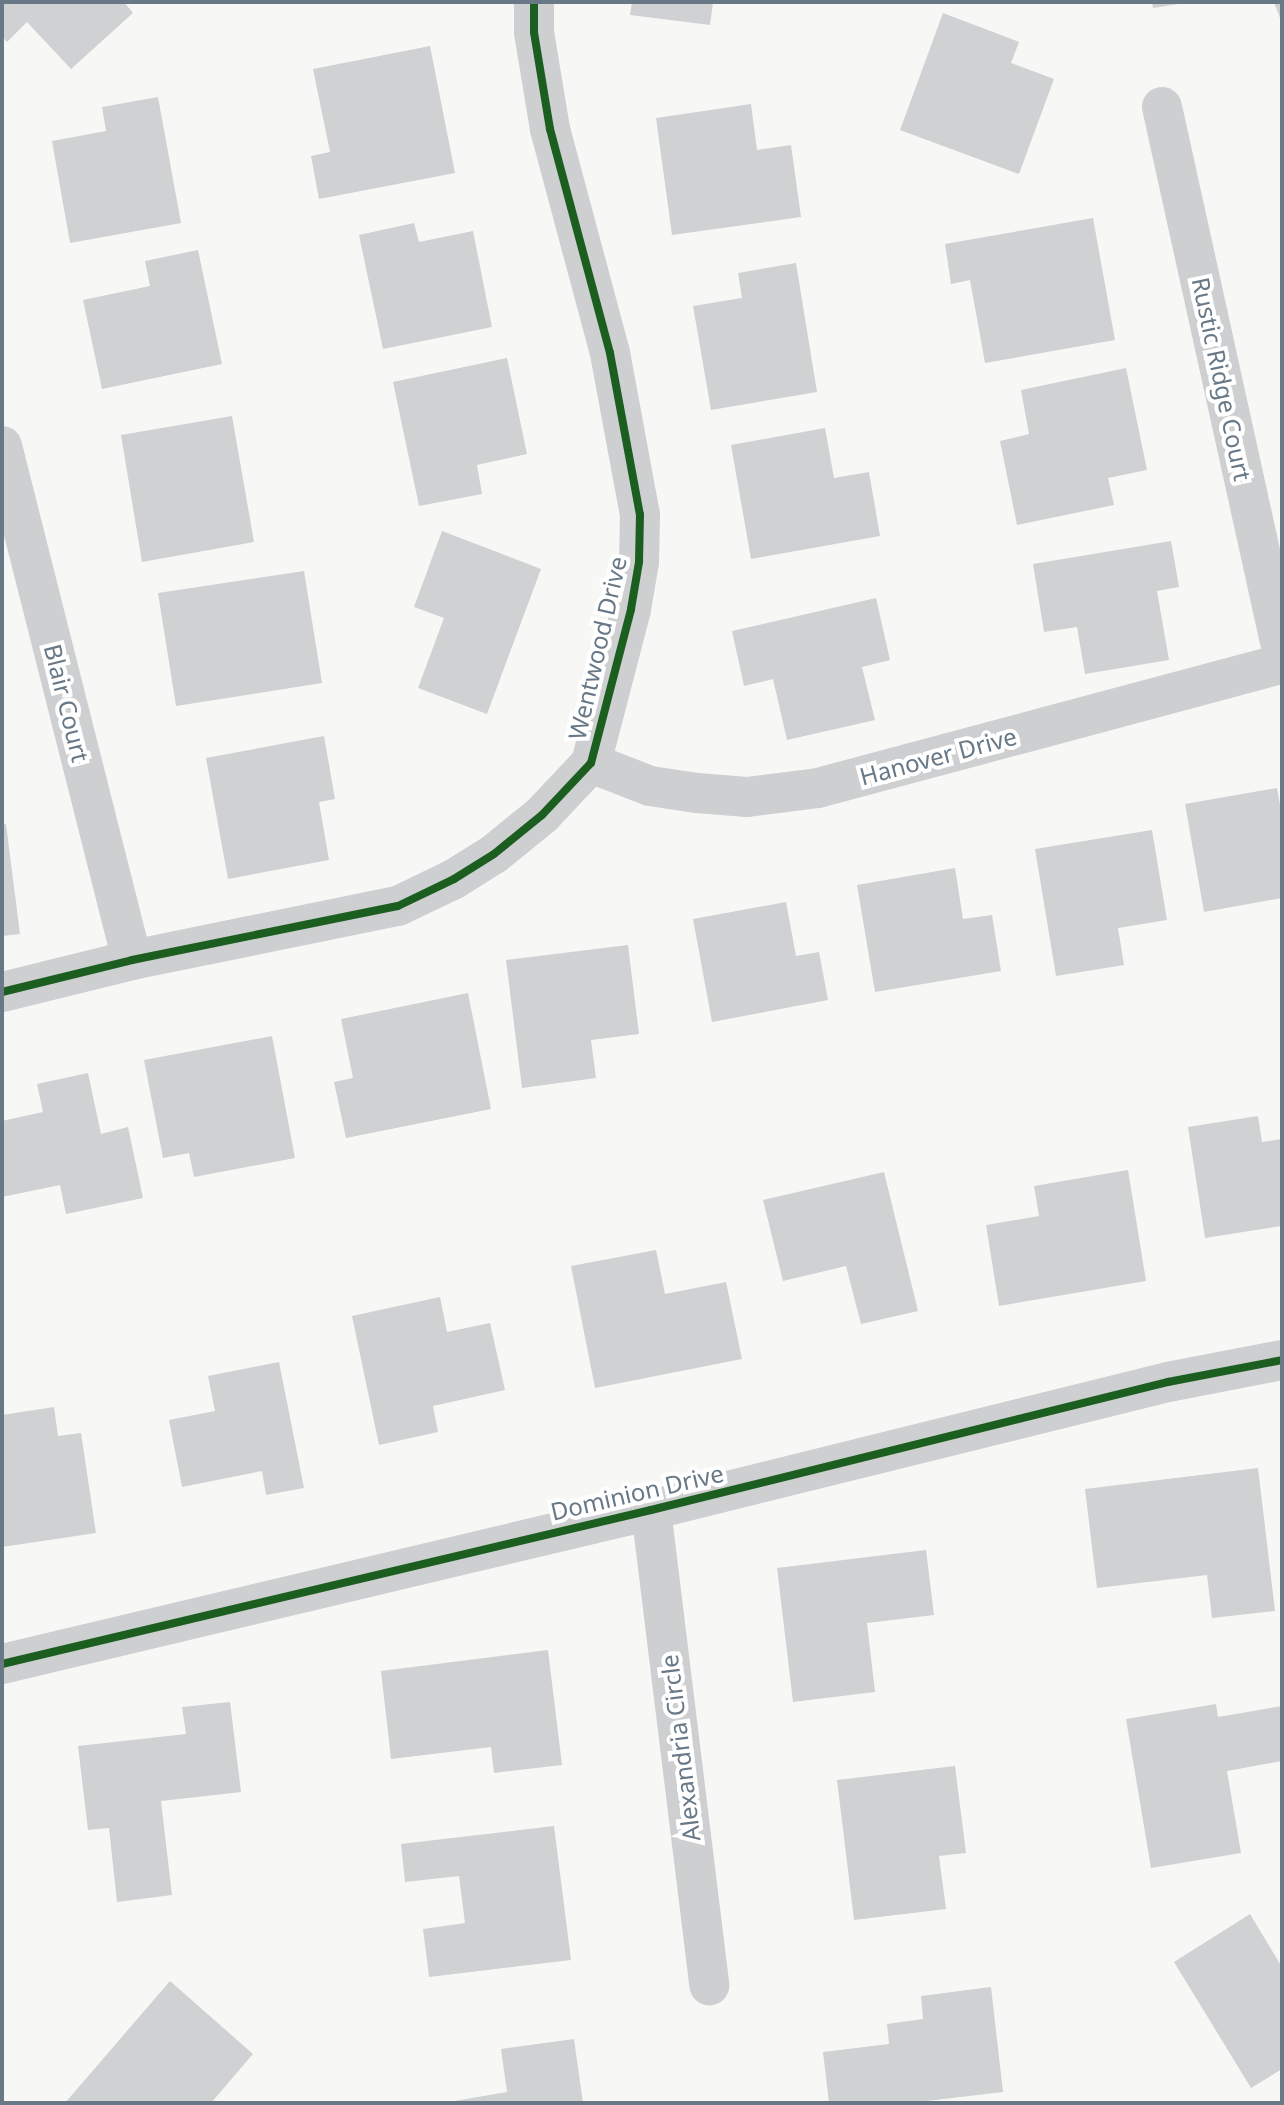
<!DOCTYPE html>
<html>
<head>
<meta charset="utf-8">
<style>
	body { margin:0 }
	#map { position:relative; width:1284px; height:2105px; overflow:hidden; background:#f7f7f6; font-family:"Noto Sans",sans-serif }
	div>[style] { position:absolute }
	.building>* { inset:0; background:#cfd1d2 }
	.minor>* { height:40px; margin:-20px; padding:0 20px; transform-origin:20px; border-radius:20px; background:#cdcfd0 }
	.cycleway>* { height:8px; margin:-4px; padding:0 4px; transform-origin:4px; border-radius:4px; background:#1b5e20 }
	span { translate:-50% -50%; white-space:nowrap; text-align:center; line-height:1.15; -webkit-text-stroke:8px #fff; paint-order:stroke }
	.street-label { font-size:24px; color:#687886 }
	.frame { position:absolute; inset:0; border:4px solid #687886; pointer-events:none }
</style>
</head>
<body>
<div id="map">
	<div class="building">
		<i style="clip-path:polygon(2px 2px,124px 2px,133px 13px,71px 69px,27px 22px,7px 42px,2px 36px)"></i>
		<i style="clip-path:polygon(632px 2px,713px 2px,710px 25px,630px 15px)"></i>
		<i style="clip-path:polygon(1152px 2px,1178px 2px,1178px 4px,1153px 8px)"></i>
		<i style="clip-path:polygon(1274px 2px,1282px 2px,1282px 23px)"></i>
		<i style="clip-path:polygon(943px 13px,1019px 42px,1011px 63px,1054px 79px,1019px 174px,900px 130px)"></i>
		<i style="clip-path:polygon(430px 46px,455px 173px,319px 199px,311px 156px,330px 152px,313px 69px)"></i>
		<i style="clip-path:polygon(158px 97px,181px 223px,70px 243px,52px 141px,106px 131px,102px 107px)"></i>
		<i style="clip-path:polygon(751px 104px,757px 150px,791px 145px,801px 217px,672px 235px,656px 118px)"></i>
		<i style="clip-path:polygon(1093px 218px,1115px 340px,985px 363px,970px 280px,951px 284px,945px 244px)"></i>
		<i style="clip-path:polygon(414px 223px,419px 242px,473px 231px,492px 327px,383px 349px,359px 235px)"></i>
		<i style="clip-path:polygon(198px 250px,222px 364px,102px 389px,83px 300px,150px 286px,145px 261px)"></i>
		<i style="clip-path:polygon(796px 263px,817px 392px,711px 410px,693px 306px,742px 298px,738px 273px)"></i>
		<i style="clip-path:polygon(507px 358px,527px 454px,477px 465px,482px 494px,419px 506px,393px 382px)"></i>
		<i style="clip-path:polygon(1126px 368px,1147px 470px,1108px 478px,1114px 505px,1017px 525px,1000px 441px,1029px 434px,1021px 390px)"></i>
		<i style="clip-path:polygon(232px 416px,254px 542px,142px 562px,121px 435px)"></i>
		<i style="clip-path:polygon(825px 428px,834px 478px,869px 472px,880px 536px,751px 559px,731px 445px)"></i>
		<i style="clip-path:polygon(442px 531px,541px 569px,487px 714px,418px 688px,444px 618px,414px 607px)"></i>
		<i style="clip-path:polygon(1171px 541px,1179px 587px,1157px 591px,1169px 660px,1085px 674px,1077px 627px,1044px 632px,1033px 564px)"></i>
		<i style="clip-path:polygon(304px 571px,322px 683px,176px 706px,158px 593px)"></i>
		<i style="clip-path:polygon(876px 598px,890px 660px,862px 667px,875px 720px,787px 740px,773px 679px,744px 686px,732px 631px)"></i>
		<i style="clip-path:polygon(324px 736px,335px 799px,319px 802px,329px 860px,228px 879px,206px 758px)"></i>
		<i style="clip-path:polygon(1277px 788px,1282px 816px,1282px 898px,1204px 912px,1185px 804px)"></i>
		<i style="clip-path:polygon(6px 824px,20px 934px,2px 936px,2px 825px)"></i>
		<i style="clip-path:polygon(1152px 830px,1167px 920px,1118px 928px,1124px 965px,1056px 976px,1035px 849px)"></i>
		<i style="clip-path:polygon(955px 868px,963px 919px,992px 915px,1001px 971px,875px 992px,857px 885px)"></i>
		<i style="clip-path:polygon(786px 902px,796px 956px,819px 952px,828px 1000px,712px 1022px,693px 919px)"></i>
		<i style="clip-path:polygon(628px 945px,639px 1034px,591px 1040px,596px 1078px,522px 1088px,506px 960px)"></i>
		<i style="clip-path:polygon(468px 993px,491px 1109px,346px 1138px,334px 1082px,353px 1078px,341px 1019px)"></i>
		<i style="clip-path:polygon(272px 1036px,295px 1158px,194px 1177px,189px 1153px,163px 1158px,144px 1060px)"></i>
		<i style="clip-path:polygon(88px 1073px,101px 1134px,128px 1127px,143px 1198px,66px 1214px,60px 1185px,2px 1197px,2px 1121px,43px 1112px,37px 1084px)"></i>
		<i style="clip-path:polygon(1258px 1116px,1262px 1142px,1282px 1139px,1282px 1226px,1205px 1238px,1188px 1127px)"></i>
		<i style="clip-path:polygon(1128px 1170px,1146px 1281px,999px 1306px,986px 1225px,1039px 1216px,1034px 1186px)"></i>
		<i style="clip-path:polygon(884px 1172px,918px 1311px,861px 1324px,846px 1266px,783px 1281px,763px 1200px)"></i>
		<i style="clip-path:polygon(656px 1250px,665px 1294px,726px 1282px,742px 1359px,595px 1388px,571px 1266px)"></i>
		<i style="clip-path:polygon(440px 1297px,447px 1332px,490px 1323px,505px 1390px,433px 1406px,438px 1432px,379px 1445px,352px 1316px)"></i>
		<i style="clip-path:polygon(279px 1362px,304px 1488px,266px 1495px,262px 1471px,182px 1487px,169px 1420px,215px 1411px,208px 1376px)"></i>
		<i style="clip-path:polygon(54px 1407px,58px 1436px,81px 1433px,96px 1533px,2px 1547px,2px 1415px)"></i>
		<i style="clip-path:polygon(1258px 1468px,1275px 1611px,1212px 1618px,1207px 1575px,1097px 1588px,1085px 1489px)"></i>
		<i style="clip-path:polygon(926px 1550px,934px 1615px,867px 1623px,875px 1692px,793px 1702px,777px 1568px)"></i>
		<i style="clip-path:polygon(548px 1650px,562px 1765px,494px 1773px,491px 1747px,391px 1759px,381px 1671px)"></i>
		<i style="clip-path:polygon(230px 1702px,241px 1792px,161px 1801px,172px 1895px,117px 1902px,109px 1828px,88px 1830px,78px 1746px,186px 1734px,182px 1707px)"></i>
		<i style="clip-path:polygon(1216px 1704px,1218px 1717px,1282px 1706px,1282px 1761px,1227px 1771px,1241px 1853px,1151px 1868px,1126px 1719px)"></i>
		<i style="clip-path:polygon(955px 1766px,966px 1853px,939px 1856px,946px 1909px,854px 1920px,837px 1780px)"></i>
		<i style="clip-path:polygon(554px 1826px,571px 1960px,429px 1977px,423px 1929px,465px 1923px,459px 1876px,405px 1882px,401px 1844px)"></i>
		<i style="clip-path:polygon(1250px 1914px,1282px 1967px,1282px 2069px,1251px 2088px,1174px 1962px)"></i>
		<i style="clip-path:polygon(170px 1981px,253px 2054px,211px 2103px,65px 2103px)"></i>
		<i style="clip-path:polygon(991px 1987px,1003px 2092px,910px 2103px,829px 2103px,823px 2052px,889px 2044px,887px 2024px,923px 2019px,921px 1996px)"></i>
		<i style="clip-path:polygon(574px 2039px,583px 2103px,443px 2103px,507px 2092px,501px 2049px)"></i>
	</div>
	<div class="minor">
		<i style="left:1162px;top:107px;width:557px;rotate:77.56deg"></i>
		<i style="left:2px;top:446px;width:530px;rotate:75.81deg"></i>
		<i style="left:591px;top:763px;width:63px;rotate:21.3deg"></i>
		<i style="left:650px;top:786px;width:48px;rotate:8.5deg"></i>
		<i style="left:697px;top:793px;width:50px;rotate:4.6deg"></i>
		<i style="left:747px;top:797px;width:72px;rotate:-7.2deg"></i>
		<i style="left:818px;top:788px;width:480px;rotate:-15deg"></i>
		<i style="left:2px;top:992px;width:134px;rotate:-13.8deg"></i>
		<i style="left:132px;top:960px;width:271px;rotate:-11.5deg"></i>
		<i style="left:398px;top:906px;width:62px;rotate:-25.7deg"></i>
		<i style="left:454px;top:879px;width:47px;rotate:-32deg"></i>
		<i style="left:494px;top:854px;width:62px;rotate:-39.1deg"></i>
		<i style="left:542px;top:815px;width:71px;rotate:-46.7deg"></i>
		<i style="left:591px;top:763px;width:159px;rotate:-75.4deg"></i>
		<i style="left:631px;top:609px;width:48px;rotate:-80.3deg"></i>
		<i style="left:639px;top:562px;width:47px;rotate:-88.8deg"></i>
		<i style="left:640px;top:515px;width:165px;rotate:-100.5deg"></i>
		<i style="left:610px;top:353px;width:232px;rotate:-105deg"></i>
		<i style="left:550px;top:129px;width:98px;rotate:-99.4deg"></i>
		<i style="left:534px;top:32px;width:30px;rotate:-90deg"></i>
		<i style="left:651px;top:1510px;width:479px;rotate:83deg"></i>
		<i style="left:2px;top:1664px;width:667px;rotate:-13.35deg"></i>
		<i style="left:651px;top:1510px;width:533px;rotate:-13.91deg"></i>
		<i style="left:1168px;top:1382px;width:116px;rotate:-10.9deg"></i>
	</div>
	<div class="cycleway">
		<i style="left:2px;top:992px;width:134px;rotate:-13.8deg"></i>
		<i style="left:132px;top:960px;width:271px;rotate:-11.5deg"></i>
		<i style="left:398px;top:906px;width:62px;rotate:-25.7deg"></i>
		<i style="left:454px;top:879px;width:47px;rotate:-32deg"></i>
		<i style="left:494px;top:854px;width:62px;rotate:-39.1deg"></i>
		<i style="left:542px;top:815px;width:71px;rotate:-46.7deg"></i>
		<i style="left:591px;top:763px;width:159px;rotate:-75.4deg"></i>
		<i style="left:631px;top:609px;width:48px;rotate:-80.3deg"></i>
		<i style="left:639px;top:562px;width:47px;rotate:-88.8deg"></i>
		<i style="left:640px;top:515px;width:165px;rotate:-100.5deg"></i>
		<i style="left:610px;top:353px;width:232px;rotate:-105deg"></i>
		<i style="left:550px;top:129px;width:98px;rotate:-99.4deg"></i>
		<i style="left:534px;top:32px;width:30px;rotate:-90deg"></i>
		<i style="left:2px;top:1664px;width:667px;rotate:-13.35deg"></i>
		<i style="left:651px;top:1510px;width:533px;rotate:-13.91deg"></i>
		<i style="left:1168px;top:1382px;width:116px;rotate:-10.9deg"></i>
	</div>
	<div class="street-label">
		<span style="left:1222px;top:379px;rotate:78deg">Rustic Ridge Court</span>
		<span style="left:597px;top:648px;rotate:-77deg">Wentwood Drive</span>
		<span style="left:67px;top:703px;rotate:76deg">Blair Court</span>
		<span style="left:938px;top:756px;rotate:-15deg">Hanover Drive</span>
		<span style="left:637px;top:1492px;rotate:-13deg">Dominion Drive</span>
		<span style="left:680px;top:1748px;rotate:-97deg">Alexandria Circle</span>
	</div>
	<div class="frame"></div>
</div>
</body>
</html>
